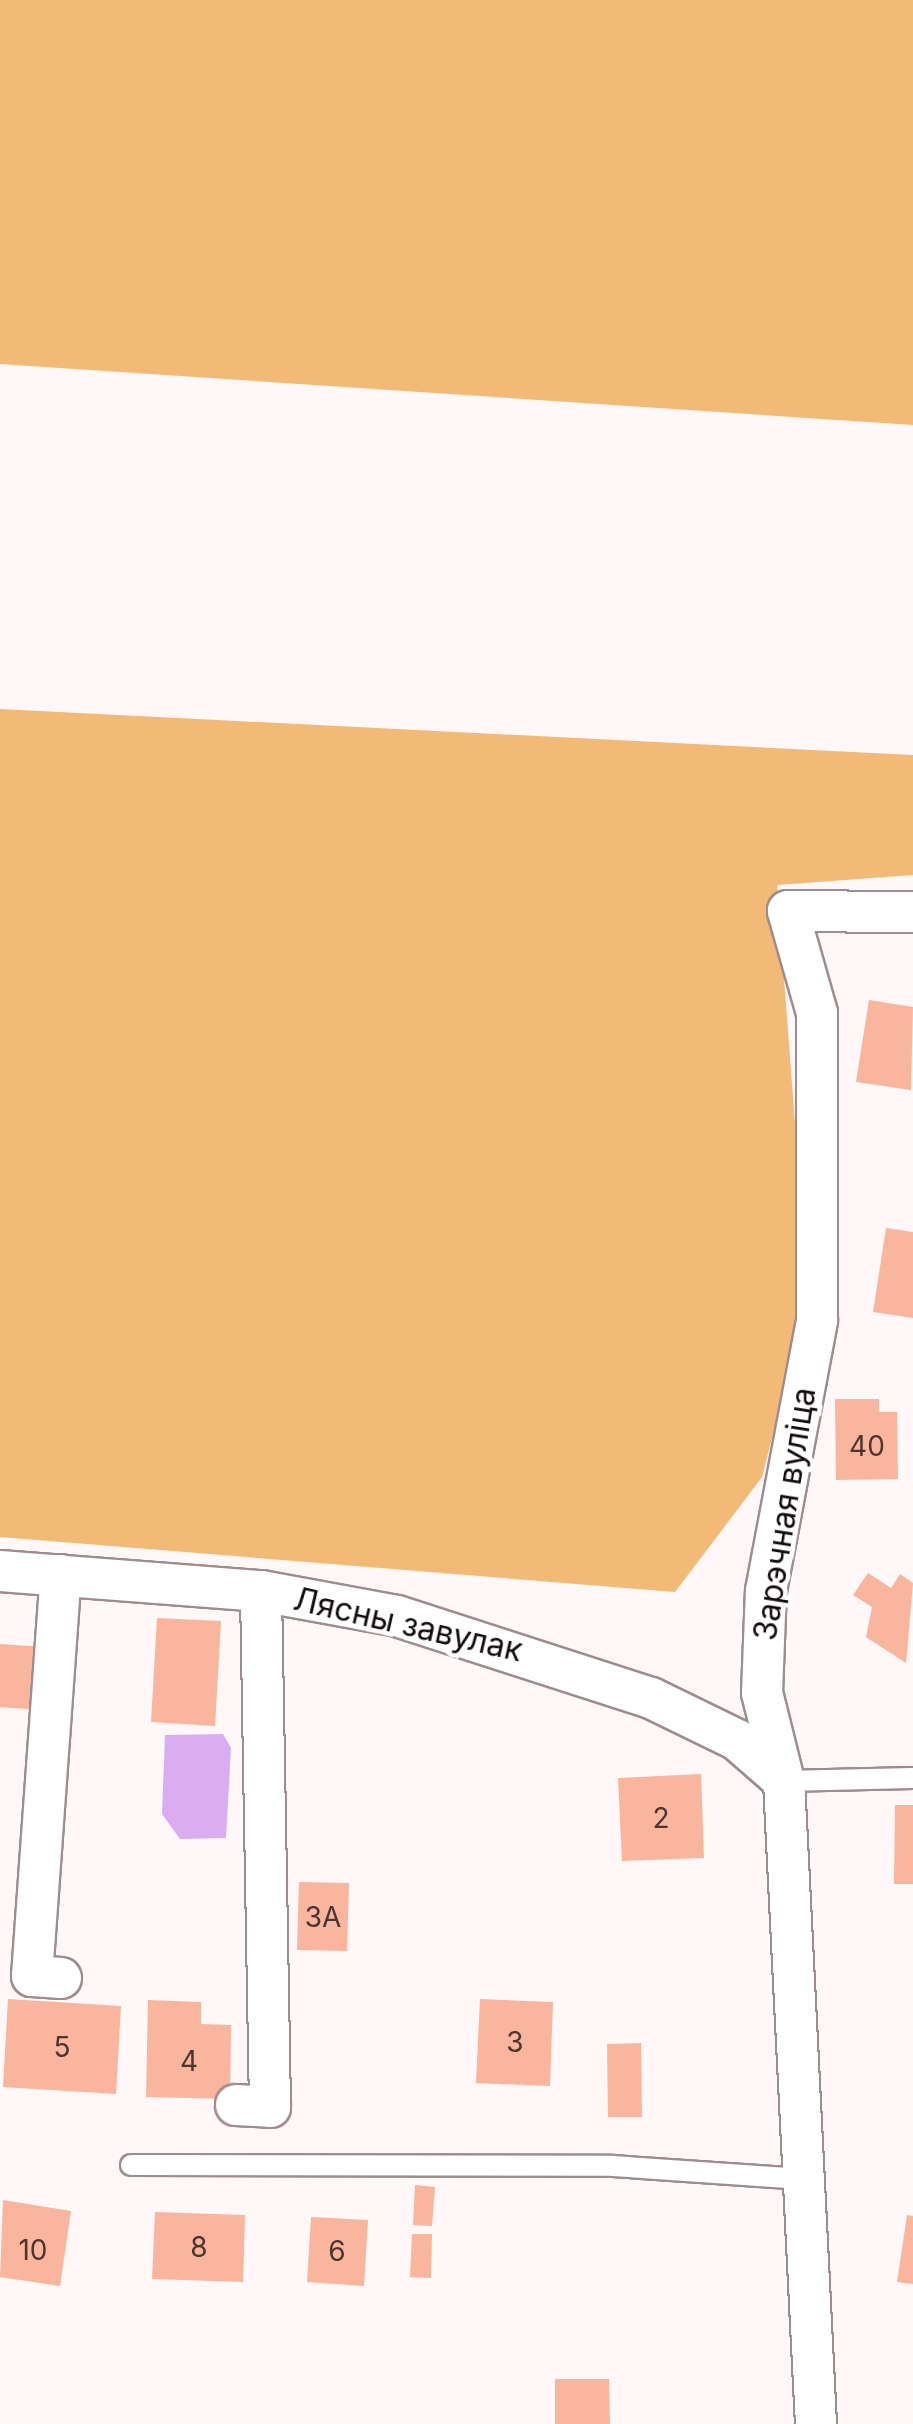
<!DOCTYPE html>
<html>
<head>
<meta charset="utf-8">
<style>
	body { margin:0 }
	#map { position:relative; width:913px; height:2424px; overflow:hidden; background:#fff7f8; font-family:Inter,sans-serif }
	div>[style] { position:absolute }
	.forest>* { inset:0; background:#f3b976 }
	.water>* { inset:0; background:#daadf2 }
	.building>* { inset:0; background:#f9b59d }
	.roads { filter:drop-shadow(2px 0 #9e8c8e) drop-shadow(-2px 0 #9e8c8e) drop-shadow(0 2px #9e8c8e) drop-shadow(0 -2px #9e8c8e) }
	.lane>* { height:20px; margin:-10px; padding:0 10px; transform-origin:10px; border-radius:10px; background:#fff }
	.street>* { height:40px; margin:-20px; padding:0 20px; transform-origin:20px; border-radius:20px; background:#fff }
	span { translate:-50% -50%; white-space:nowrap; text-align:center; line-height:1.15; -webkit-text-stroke:9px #fff; paint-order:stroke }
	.number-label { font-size:28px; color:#4b3630 }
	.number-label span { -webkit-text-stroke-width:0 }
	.street-label { font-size:32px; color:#110b0b }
</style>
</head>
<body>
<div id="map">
	<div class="forest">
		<i style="clip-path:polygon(0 0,913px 0,913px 425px,0 364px)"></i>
		<i style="clip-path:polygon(0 709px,913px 755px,913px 875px,777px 885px,808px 1296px,762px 1477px,675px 1592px,0 1537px)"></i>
	</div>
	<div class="water">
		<i style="clip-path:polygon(223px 1734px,231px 1748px,226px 1838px,180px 1839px,162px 1814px,165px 1735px)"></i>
	</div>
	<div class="building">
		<i style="clip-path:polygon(869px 1000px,913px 1007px,911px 1090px,856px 1082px)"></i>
		<i style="clip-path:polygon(886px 1228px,913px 1232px,913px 1318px,873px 1312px)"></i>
		<i style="clip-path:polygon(835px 1399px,879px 1399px,879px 1412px,897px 1412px,898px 1479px,836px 1480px)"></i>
		<i style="clip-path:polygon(868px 1573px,891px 1588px,900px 1574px,913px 1583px,906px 1663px,866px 1637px,872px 1607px,853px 1595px)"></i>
		<i style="clip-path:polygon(157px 1618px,221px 1621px,215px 1726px,151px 1722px)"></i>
		<i style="clip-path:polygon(0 1644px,45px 1647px,40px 1710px,0 1707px)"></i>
		<i style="clip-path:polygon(701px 1774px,704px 1858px,622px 1861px,618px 1778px)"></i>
		<i style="clip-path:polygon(895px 1805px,913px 1805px,913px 1884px,894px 1884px)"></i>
		<i style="clip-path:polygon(299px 1882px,349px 1883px,347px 1951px,297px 1950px)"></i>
		<i style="clip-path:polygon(8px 1999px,121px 2006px,116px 2094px,3px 2087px)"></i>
		<i style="clip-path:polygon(480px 1999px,553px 2002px,550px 2086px,476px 2083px)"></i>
		<i style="clip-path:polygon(148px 2000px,201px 2002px,201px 2024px,231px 2025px,230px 2099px,146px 2097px)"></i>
		<i style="clip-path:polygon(641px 2043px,642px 2117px,608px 2117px,607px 2044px)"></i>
		<i style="clip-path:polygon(415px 2185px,435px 2187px,432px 2226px,413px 2225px)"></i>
		<i style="clip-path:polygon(3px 2200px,71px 2211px,60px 2286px,0 2277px)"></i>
		<i style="clip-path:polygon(155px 2212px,245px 2215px,243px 2282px,152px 2279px)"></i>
		<i style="clip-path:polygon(907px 2215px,913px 2216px,913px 2284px,897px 2282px)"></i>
		<i style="clip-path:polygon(311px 2217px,368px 2220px,364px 2286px,307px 2282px)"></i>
		<i style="clip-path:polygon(412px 2234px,432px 2234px,431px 2278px,410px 2277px)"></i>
		<i style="clip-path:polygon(555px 2379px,609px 2379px,610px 2424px,555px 2424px)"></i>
	</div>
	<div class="roads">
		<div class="lane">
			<i style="left:784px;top:1781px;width:129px;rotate:-1.3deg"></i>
			<i style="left:131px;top:2165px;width:482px;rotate:0.1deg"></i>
			<i style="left:613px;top:2166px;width:190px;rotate:3.9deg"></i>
		</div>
		<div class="street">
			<i style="left:0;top:1571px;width:262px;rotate:4.4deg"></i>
			<i style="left:261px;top:1591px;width:138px;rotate:10.4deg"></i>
			<i style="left:397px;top:1616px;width:267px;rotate:17.9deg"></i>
			<i style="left:651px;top:1698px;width:96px;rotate:26deg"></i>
			<i style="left:737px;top:1740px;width:62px;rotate:41.1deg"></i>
			<i style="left:61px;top:1978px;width:29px;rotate:-176deg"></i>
			<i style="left:32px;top:1976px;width:402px;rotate:-85.9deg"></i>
			<i style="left:236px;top:2105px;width:34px;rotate:3deg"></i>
			<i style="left:270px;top:2107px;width:516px;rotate:-91deg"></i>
			<i style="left:816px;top:2424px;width:644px;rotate:-92.85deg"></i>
			<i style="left:784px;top:1781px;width:91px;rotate:-104deg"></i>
			<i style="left:762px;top:1693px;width:102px;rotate:-87.8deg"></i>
			<i style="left:766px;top:1591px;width:276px;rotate:-79.3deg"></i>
			<i style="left:817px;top:1320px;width:307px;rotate:-90deg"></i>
			<i style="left:817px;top:1013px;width:106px;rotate:-105.9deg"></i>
			<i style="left:788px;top:911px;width:125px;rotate:0.5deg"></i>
		</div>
	</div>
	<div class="number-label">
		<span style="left:867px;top:1446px">40</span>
		<span style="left:661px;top:1818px">2</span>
		<span style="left:323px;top:1917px">3А</span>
		<span style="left:515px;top:2042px">3</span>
		<span style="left:62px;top:2047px">5</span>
		<span style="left:189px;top:2061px">4</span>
		<span style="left:199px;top:2247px">8</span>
		<span style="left:33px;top:2250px">10</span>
		<span style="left:337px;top:2251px">6</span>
	</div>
	<div class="street-label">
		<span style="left:785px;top:1514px;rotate:-81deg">Зарэчная вуліца</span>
		<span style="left:408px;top:1625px;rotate:13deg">Лясны завулак</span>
	</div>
</div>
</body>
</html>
